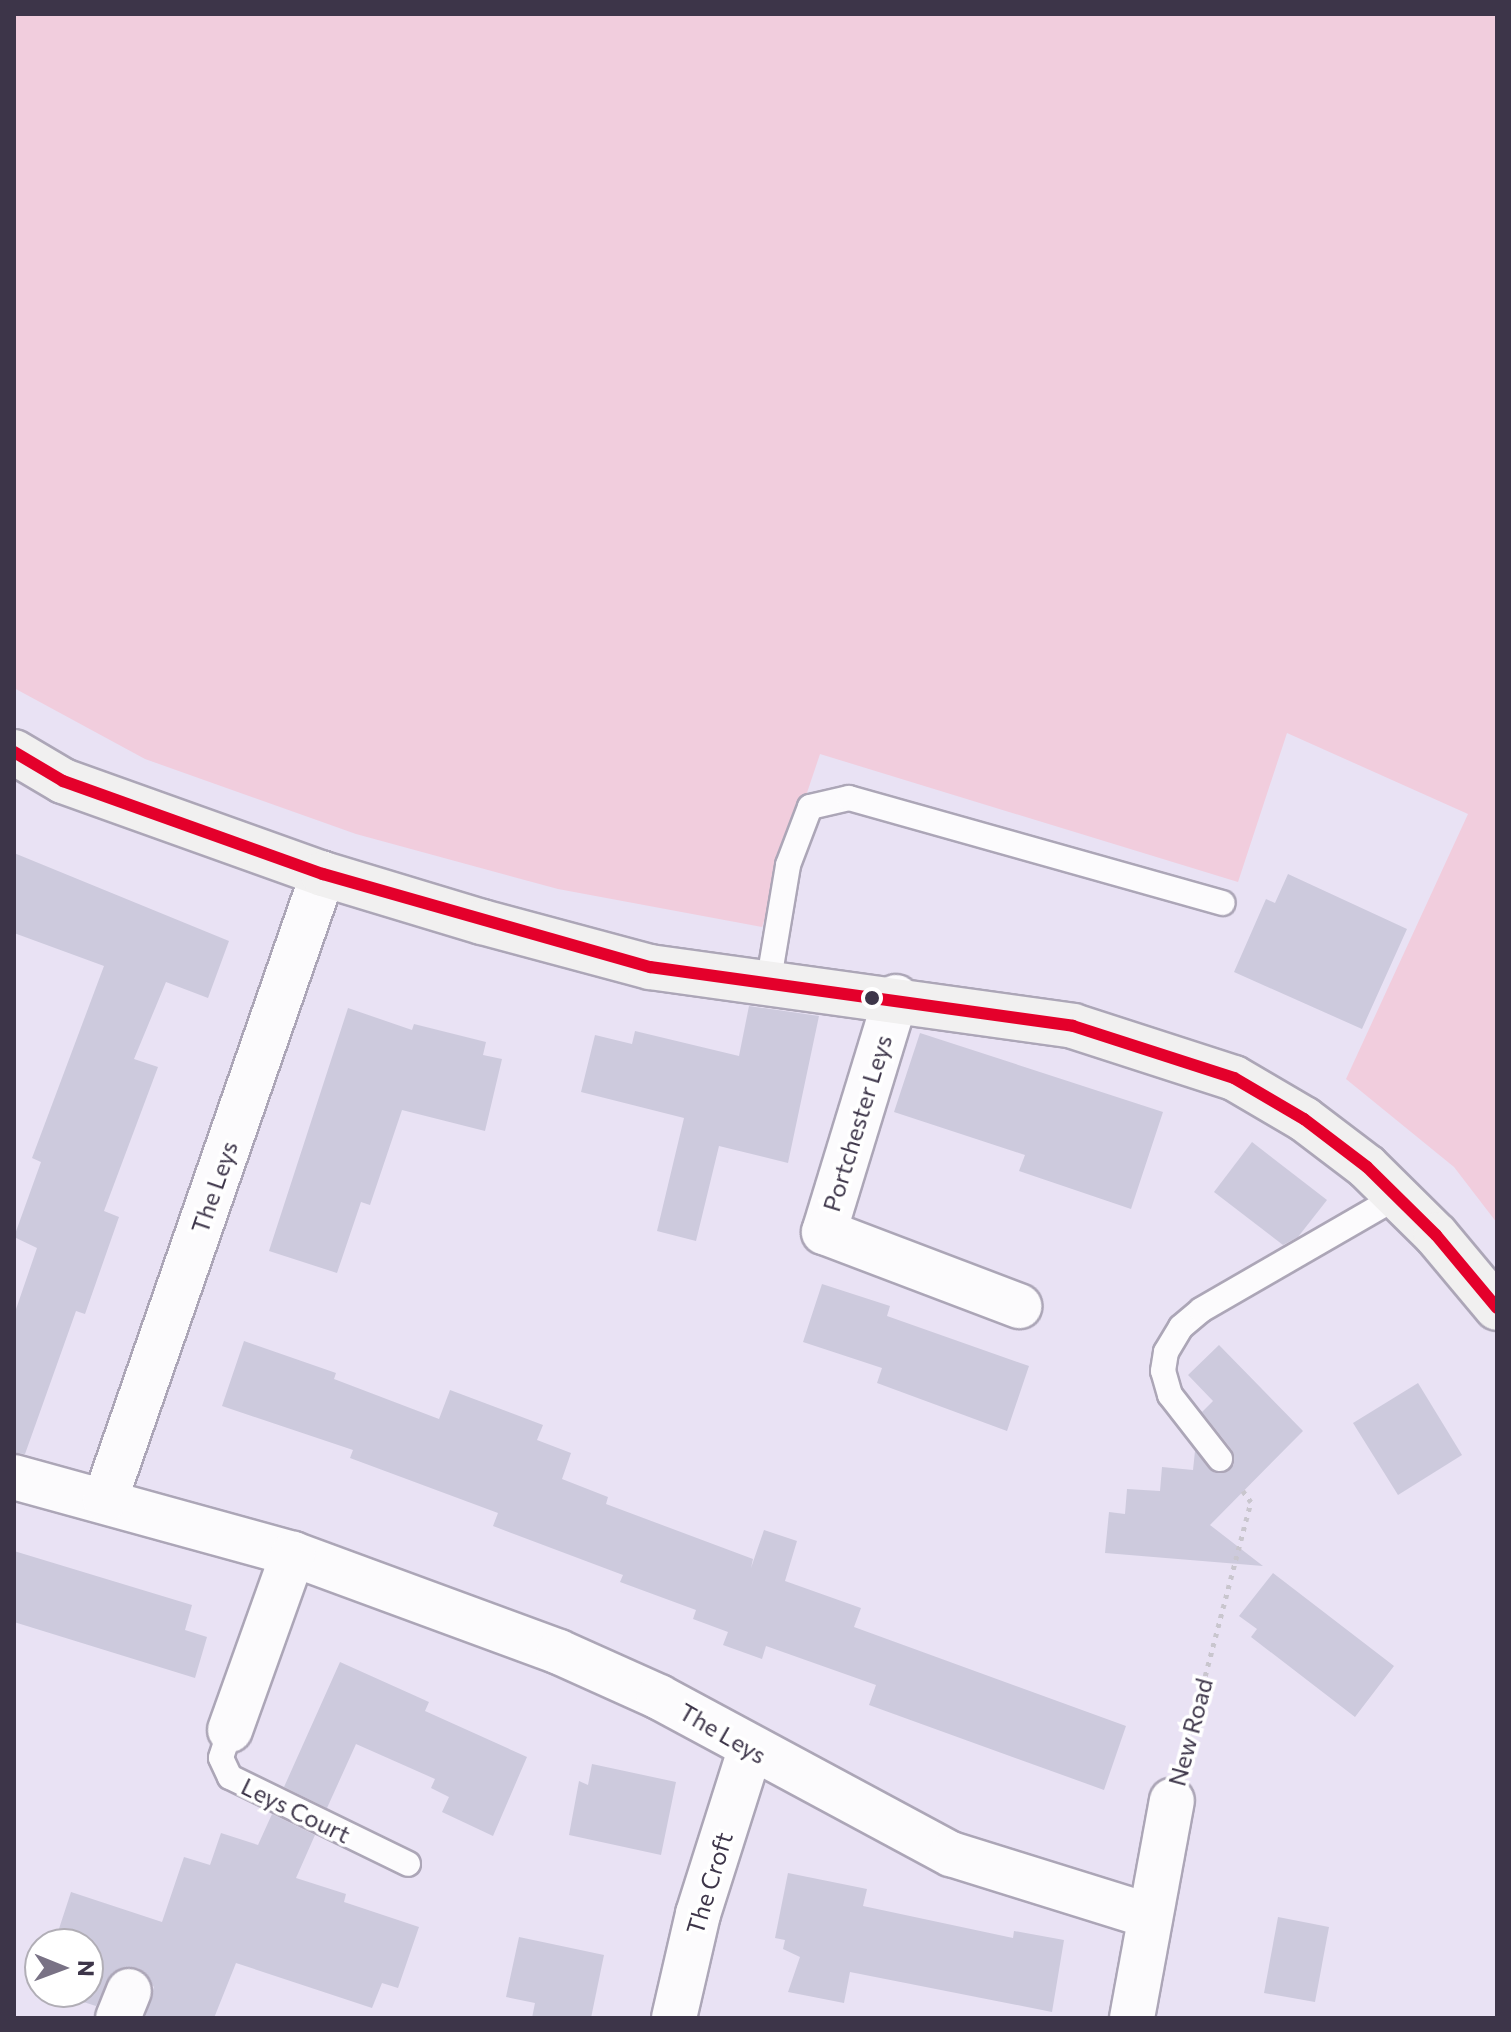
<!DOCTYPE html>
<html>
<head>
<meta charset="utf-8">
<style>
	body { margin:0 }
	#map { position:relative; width:1511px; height:2032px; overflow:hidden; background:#e9e2f4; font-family:Commissioner,sans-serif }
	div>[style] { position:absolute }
	.green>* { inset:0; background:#f1cddd }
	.building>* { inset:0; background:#cdcadd }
	.path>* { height:5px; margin-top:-2.5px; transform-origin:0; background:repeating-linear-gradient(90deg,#c9c6ce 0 4px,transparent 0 10px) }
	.roads { filter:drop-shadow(2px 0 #aca6b7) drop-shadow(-2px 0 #aca6b7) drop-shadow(0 2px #aca6b7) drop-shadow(0 -2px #aca6b7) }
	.lane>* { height:24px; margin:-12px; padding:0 12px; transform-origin:12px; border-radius:12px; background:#fcfbfd }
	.street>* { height:44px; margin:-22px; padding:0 22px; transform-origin:22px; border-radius:22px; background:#fcfbfd }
	.secondary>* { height:44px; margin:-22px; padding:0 22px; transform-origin:22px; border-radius:22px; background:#f1f0f0 }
	.bus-1>* { height:12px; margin:-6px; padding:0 6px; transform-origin:6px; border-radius:6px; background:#e4002b }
	.dots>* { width:22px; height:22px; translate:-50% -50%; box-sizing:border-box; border:4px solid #fff; border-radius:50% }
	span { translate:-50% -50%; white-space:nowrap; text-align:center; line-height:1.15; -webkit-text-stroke:7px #fff; paint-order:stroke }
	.street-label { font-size:24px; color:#3d3549 }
	.frame { position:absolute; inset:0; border:16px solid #3d3549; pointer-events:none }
	.north { position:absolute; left:24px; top:1928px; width:80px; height:80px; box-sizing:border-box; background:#fff; border:2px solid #b1aeb6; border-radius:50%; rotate:91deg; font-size:22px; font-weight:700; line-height:32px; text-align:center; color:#3d3549 }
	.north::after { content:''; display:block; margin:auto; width:28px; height:36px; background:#797285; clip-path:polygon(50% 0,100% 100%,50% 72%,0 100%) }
</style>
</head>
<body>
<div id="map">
	<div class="green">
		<i style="clip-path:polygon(14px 14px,1497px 14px,1497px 1223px,1454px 1167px,1346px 1079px,1468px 814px,1287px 733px,1238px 882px,820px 754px,762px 927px,558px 889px,356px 834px,145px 759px,14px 688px)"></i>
	</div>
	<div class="building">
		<i style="clip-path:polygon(14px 853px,229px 941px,208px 998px,166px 982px,134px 1059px,158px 1067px,104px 1211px,119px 1217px,85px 1314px,76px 1311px,25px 1454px,14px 1453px,14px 1315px,37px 1248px,14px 1237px,41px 1162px,32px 1158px,104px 966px,14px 933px)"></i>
		<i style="clip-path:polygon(1288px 874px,1407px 929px,1362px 1029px,1234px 972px,1266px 899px,1275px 903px)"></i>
		<i style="clip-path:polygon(749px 1006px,819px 1016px,788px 1163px,719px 1146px,696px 1241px,657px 1231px,684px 1118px,581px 1092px,595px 1035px,632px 1044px,635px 1031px,739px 1056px)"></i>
		<i style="clip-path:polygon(348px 1008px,412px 1030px,414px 1024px,486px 1042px,483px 1055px,502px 1059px,485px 1131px,402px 1110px,370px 1205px,361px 1202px,337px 1273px,269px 1251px)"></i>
		<i style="clip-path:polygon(920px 1033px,1163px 1112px,1131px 1209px,1019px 1171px,1025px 1155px,894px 1112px)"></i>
		<i style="clip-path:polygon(1252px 1142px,1327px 1200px,1298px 1237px,1283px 1245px,1214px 1192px)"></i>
		<i style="clip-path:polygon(822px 1284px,890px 1306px,887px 1316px,1029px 1366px,1007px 1431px,877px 1383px,882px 1368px,803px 1342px)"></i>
		<i style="clip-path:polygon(244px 1341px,336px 1373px,334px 1379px,439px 1419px,450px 1390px,543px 1425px,537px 1440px,571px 1453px,562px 1479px,608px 1497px,606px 1504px,753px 1559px,751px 1568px,764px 1530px,797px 1541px,785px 1581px,861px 1608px,854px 1627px,1126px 1726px,1104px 1790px,869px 1705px,876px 1685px,766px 1646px,762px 1659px,723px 1645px,728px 1632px,693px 1619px,696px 1610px,620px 1582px,623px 1575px,493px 1526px,498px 1513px,350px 1458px,353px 1450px,222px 1406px)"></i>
		<i style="clip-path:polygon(1219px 1345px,1303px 1431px,1210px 1525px,1263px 1566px,1105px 1553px,1109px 1512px,1125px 1514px,1127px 1489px,1160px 1491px,1162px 1467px,1193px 1470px,1195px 1451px,1215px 1473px,1234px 1465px,1232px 1450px,1202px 1412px,1213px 1401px,1188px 1375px)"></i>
		<i style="clip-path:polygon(1418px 1383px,1462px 1455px,1398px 1495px,1353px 1423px)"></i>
		<i style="clip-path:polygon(14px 1551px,192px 1605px,185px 1630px,207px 1637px,195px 1678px,14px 1622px)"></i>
		<i style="clip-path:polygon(1273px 1573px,1394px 1666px,1355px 1717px,1251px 1637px,1257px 1629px,1239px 1616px)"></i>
		<i style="clip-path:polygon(340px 1662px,429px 1702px,425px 1711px,527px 1757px,493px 1836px,442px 1812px,449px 1797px,431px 1788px,435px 1779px,356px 1744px,327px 1808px,284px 1787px)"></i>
		<i style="clip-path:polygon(592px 1764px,676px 1782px,661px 1855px,569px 1835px,579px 1781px,588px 1785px)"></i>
		<i style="clip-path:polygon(272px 1814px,315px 1835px,296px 1878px,346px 1894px,344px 1902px,419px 1927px,398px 1988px,382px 1983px,372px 2008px,236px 1963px,214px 2018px,145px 2018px,154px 1987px,138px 1968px,113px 1972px,96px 2006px,52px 1992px,88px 1992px,88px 1944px,54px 1944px,71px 1892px,162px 1922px,184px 1857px,210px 1865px,221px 1833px,258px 1845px)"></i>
		<i style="clip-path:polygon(788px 1873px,867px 1889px,863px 1906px,1013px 1938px,1014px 1931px,1064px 1940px,1052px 2012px,850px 1972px,844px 2003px,788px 1992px,800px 1957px,783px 1949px,785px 1940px,775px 1938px)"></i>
		<i style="clip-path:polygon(1278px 1917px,1329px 1927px,1315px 2002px,1264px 1993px)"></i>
		<i style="clip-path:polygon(519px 1937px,604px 1955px,591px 2018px,532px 2018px,535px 2003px,506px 1997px)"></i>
	</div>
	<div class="path">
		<i style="left:1185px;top:1753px;width:260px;rotate:-75.3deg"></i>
		<i style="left:1251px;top:1502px;width:14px;rotate:-126deg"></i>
	</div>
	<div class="roads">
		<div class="lane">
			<i style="left:768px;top:985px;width:122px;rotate:-80.5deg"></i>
			<i style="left:788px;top:865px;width:62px;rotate:-69.2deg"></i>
			<i style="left:810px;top:807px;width:40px;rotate:-13deg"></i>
			<i style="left:849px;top:798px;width:388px;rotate:15.7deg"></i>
			<i style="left:1220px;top:1459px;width:81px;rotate:-128deg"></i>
			<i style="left:1170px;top:1395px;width:25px;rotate:-106deg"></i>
			<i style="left:1163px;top:1371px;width:19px;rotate:-81deg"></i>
			<i style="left:1166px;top:1352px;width:29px;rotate:-59deg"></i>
			<i style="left:1181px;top:1327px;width:26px;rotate:-40deg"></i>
			<i style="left:1201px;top:1310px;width:226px;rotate:-30deg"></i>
			<i style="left:230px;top:1730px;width:29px;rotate:108deg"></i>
			<i style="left:221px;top:1758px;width:21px;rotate:65deg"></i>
			<i style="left:230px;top:1777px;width:198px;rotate:26deg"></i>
		</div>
		<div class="street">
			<i style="left:896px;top:997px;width:246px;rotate:107deg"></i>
			<i style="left:824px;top:1232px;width:209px;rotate:20.8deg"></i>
			<i style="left:14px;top:1477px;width:289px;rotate:15.4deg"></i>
			<i style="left:293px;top:1554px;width:283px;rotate:20.2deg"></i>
			<i style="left:559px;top:1652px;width:110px;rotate:24.2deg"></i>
			<i style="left:659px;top:1697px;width:332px;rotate:28.3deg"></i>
			<i style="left:951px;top:1854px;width:208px;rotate:17.3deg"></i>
			<i style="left:105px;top:1500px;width:663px;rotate:-70.8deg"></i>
			<i style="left:230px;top:1730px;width:187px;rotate:-70.3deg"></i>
			<i style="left:118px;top:2018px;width:29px;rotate:-68deg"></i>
			<i style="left:674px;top:2018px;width:107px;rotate:-77deg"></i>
			<i style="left:698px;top:1914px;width:172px;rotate:-72.4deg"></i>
			<i style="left:1132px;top:2018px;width:221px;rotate:-79.6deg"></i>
		</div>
		<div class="secondary">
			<i style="left:14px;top:752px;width:57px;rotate:30.6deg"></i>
			<i style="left:63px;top:781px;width:276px;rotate:19.7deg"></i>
			<i style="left:323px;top:874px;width:166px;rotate:16.8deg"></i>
			<i style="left:482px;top:922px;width:174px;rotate:15deg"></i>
			<i style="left:650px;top:967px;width:427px;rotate:7.9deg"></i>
			<i style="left:1073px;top:1026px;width:169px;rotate:17.9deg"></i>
			<i style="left:1234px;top:1078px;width:81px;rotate:30.4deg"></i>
			<i style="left:1304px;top:1119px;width:79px;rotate:37.3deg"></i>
			<i style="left:1367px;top:1167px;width:97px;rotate:44.6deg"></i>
			<i style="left:1436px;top:1235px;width:95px;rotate:50.1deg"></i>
		</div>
	</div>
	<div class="bus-1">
		<i style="left:14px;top:752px;width:57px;rotate:30.6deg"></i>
		<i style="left:63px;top:781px;width:276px;rotate:19.7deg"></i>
		<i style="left:323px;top:874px;width:340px;rotate:15.9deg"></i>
		<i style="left:650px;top:967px;width:427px;rotate:7.9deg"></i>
		<i style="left:1073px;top:1026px;width:169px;rotate:17.9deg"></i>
		<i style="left:1234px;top:1078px;width:81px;rotate:30.4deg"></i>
		<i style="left:1304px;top:1119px;width:79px;rotate:37.3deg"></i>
		<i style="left:1367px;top:1167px;width:97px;rotate:44.6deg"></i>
		<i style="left:1436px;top:1235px;width:95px;rotate:50.1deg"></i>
	</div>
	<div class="dots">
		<i style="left:872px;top:998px;background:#3d3549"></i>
	</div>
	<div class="street-label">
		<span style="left:857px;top:1123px;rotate:-73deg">Portchester Leys</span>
		<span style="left:214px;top:1187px;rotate:-71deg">The Leys</span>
		<span style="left:1190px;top:1732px;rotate:-75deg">New Road</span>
		<span style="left:723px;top:1733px;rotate:30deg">The Leys</span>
		<span style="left:296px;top:1810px;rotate:26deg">Leys Court</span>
		<span style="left:709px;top:1883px;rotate:-73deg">The Croft</span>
	</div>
	<div class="frame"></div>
	<div class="north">N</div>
</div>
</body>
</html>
